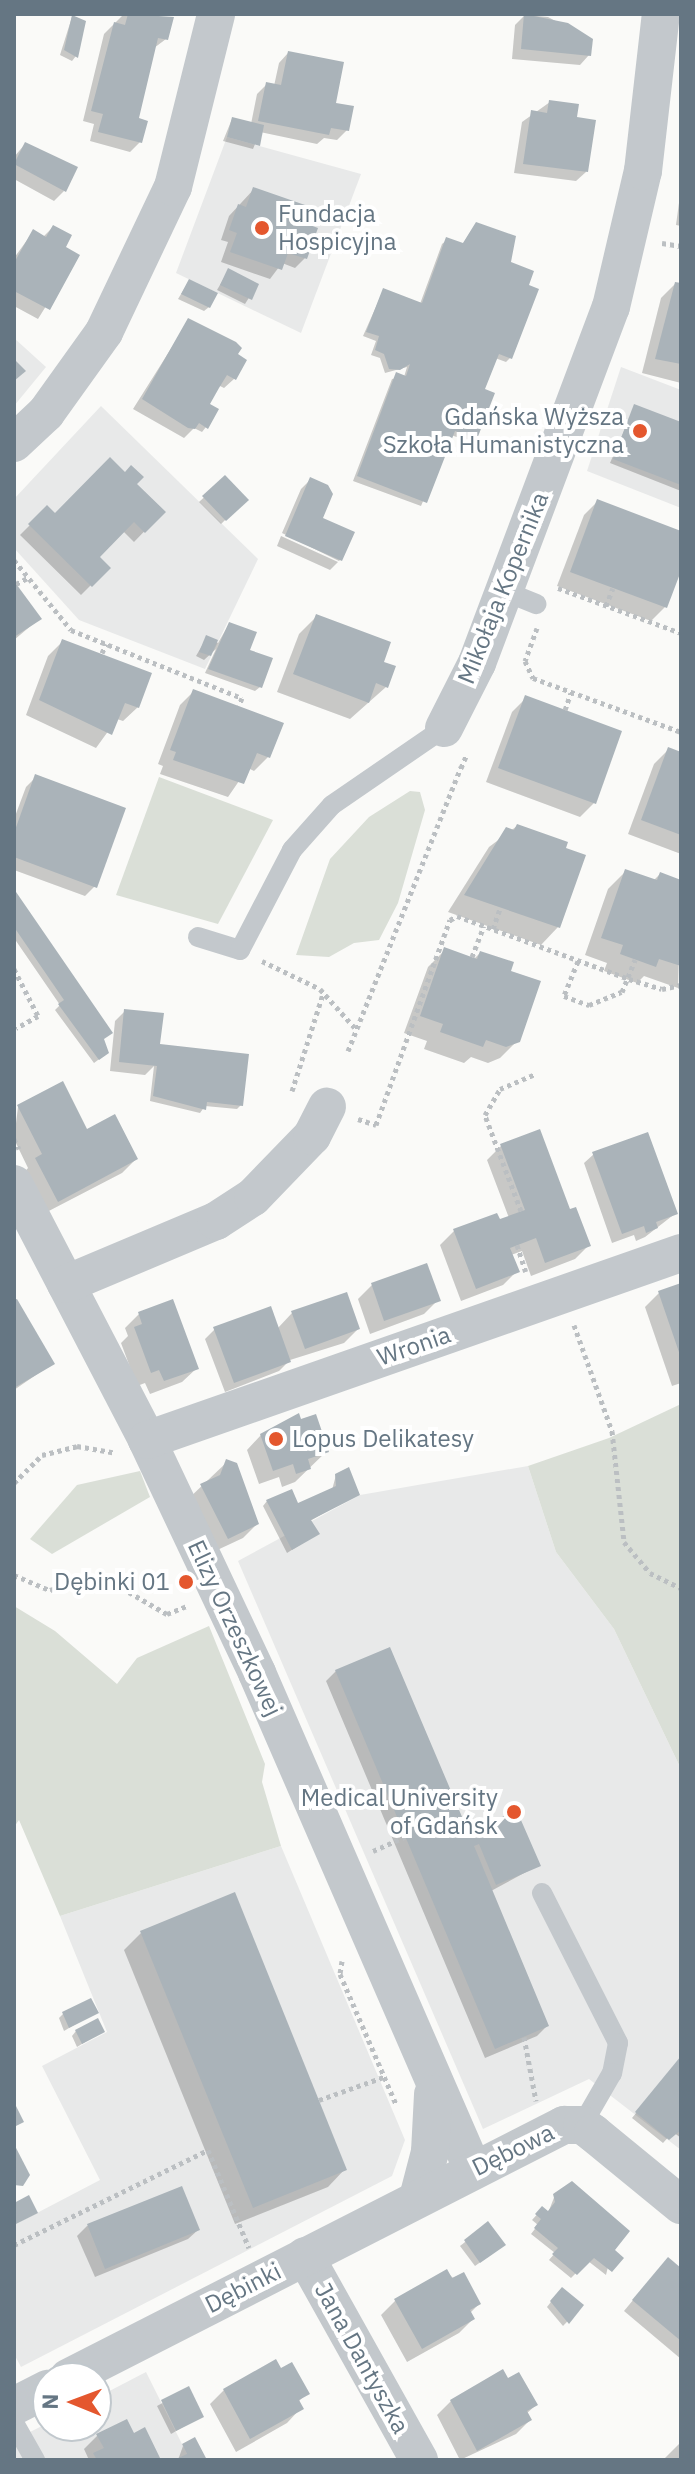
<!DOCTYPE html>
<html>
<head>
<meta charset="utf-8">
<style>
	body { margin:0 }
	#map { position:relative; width:695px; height:2474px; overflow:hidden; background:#fafaf8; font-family:"IBM Plex Sans",sans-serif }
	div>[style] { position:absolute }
	.built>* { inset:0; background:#e8e9e9 }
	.green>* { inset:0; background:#dadfd7 }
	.shadow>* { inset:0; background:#0003 }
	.building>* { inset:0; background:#aab3b9 }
	.path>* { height:5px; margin-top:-2.5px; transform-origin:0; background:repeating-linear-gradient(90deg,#bbbfc2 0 4px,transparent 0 8px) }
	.service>* { height:20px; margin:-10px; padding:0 10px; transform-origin:10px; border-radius:10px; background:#c3c8cc }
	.minor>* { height:38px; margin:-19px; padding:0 19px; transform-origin:19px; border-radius:19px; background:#c3c8cc }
	.dots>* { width:22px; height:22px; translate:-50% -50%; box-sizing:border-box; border:4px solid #fff; border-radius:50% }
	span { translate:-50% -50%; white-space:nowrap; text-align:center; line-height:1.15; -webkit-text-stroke:8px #fff; paint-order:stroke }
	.poi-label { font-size:24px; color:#657683 }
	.left { translate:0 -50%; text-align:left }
	.right { translate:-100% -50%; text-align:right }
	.street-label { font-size:24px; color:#657683 }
	.frame { position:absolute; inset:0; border:16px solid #657683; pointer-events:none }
	.north { position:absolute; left:32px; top:2362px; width:80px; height:80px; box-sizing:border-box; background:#fff; border:2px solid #c1c8cd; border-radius:50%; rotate:271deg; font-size:22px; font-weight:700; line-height:32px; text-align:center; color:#657683 }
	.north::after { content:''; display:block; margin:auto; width:28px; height:36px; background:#e4572e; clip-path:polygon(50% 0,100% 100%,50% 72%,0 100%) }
</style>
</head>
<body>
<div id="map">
	<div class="built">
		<i style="clip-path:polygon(227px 137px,361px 174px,301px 333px,176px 273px)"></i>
		<i style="clip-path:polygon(14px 338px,46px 367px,14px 406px)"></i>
		<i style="clip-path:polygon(621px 367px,681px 390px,681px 508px,587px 471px)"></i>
		<i style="clip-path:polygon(101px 406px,258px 559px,205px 669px,79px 620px,14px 548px,14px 499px)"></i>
		<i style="clip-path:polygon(528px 1466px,556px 1552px,614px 1629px,681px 1769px,681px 2150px,589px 2079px,483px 2129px,238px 1561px,360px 1495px)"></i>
		<i style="clip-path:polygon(281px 1846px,405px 2140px,392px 2176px,21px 2367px,14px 2354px,14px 2225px,100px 2180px,42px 2066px,107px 2032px,60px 1916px)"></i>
		<i style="clip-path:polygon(146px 2372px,190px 2460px,14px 2460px,14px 2440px,48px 2423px,96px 2426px,96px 2398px)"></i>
	</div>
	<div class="green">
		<i style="clip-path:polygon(159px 777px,273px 820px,218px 924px,116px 895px)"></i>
		<i style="clip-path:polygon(410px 791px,420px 792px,425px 810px,398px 903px,379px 940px,354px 943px,329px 957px,296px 955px,330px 859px,369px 817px)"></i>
		<i style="clip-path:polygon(681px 1404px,681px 1769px,614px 1629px,556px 1552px,528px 1466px,609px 1438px)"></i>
		<i style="clip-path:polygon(140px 1471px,150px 1497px,52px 1554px,30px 1539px,77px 1485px)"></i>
		<i style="clip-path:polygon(14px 1606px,55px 1631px,117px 1684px,137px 1658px,209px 1626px,265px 1764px,262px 1782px,281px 1846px,60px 1916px,19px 1820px,14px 1827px)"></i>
	</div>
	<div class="shadow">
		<i style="clip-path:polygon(124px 14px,171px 18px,166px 39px,154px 48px,136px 119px,140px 142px,130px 152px,90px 141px,94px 124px,83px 121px,104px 34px)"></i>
		<i style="clip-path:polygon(525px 15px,548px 17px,591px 40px,589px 55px,580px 65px,512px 59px,515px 25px)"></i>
		<i style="clip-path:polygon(72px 17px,76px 56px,72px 61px,60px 55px)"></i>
		<i style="clip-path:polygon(288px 53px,334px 104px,347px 130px,337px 140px,324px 138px,317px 144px,260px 132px,253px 149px,223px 141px,232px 119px,251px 124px,257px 94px,267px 84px,274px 86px,279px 63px)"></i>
		<i style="clip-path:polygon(550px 102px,586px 172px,576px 181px,514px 173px,522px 122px)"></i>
		<i style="clip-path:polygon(25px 144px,64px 191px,54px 201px,14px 179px,14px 157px)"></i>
		<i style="clip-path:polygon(681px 188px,681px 226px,676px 225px)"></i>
		<i style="clip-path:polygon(254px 189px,297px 222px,305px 258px,295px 268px,282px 263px,270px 279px,221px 262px,228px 242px,221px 240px,229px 216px)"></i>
		<i style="clip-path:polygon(476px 224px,509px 264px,510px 358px,506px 362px,495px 358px,483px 390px,475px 438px,471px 442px,451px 435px,421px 506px,353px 481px,392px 379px,404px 377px,407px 367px,385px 373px,380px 358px,371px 355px,376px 341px,363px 336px,383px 291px,420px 304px,442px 244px,447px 240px,462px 245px)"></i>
		<i style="clip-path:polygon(53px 227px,63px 248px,77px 256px,38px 319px,14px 306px,14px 258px,33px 232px,43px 237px)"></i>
		<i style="clip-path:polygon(228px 271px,257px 285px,245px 304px,217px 290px)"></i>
		<i style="clip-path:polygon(189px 281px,209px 307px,204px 311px,178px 299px)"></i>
		<i style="clip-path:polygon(675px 284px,681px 285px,681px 383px,642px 373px,661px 298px)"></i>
		<i style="clip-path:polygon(189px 320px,235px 355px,234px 379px,224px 388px,218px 385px,203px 411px,206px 427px,202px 432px,194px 428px,184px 438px,133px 409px)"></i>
		<i style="clip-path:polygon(635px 406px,681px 424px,681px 491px,610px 463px)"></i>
		<i style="clip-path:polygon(225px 478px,246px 500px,221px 524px,199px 502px)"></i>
		<i style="clip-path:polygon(311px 479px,320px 519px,340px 560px,339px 561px,282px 533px,301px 489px)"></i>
		<i style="clip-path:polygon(135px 484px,163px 512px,134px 542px,123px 531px,97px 557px,108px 568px,81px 595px,20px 535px,47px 508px,55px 515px)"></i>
		<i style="clip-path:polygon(598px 501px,681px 533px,681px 566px,665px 607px,651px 621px,557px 586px,584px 515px)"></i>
		<i style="clip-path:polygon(281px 536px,338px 562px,330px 570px,277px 546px)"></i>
		<i style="clip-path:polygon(14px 585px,39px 619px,14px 640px)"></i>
		<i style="clip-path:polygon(316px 617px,382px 663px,386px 687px,350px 719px,277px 692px,299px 634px)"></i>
		<i style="clip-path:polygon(229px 624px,247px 651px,260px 687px,255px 691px,205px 673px,216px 649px,204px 660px,196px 656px,207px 637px,218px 643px)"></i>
		<i style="clip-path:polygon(62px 642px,138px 707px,123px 721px,117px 719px,96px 748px,26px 715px,48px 656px)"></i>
		<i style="clip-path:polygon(194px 691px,268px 757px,254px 771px,248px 768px,228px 797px,160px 774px,163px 766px,158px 764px,180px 705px)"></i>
		<i style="clip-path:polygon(526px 698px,594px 803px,580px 817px,486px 782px,512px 712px)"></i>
		<i style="clip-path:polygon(668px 750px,681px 754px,681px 854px,628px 834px,654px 764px)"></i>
		<i style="clip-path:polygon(36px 777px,95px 886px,85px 896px,14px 870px,14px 819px,26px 787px)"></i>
		<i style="clip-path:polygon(517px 826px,558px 927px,541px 945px,448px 912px,489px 847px)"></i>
		<i style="clip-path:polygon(626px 871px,653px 881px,660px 874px,681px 882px,678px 988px,644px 976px,637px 983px,604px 971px,607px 963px,585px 955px,608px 889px)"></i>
		<i style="clip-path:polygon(14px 893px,102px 1040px,102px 1057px,94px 1063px,55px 1010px,60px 1005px,14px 938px)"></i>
		<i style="clip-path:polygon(445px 950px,473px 960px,480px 953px,508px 972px,518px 1040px,500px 1058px,488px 1063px,471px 1057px,464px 1063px,424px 1049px,427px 1041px,404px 1033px,428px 967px)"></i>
		<i style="clip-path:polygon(125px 1011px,158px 1046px,241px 1105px,237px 1109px,205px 1106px,200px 1113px,150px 1101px,154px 1066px,145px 1075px,110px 1071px,115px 1021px)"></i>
		<i style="clip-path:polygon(18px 1107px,87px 1131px,136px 1159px,122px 1173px,43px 1214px,23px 1174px,28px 1168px,14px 1139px)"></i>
		<i style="clip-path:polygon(501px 1146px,569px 1212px,589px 1245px,575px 1259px,531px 1276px,522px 1251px,511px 1255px,517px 1271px,503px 1285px,461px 1301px,440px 1245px,454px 1231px,509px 1218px,487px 1160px)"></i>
		<i style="clip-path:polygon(594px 1154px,676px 1213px,645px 1237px,636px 1241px,634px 1235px,612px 1243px,584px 1163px)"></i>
		<i style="clip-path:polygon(372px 1285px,438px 1300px,424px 1314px,370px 1334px,358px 1299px)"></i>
		<i style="clip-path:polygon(681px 1285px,681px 1383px,672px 1386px,645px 1307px,659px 1293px)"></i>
		<i style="clip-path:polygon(14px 1303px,52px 1364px,14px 1390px)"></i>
		<i style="clip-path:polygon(292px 1313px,358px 1329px,344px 1343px,290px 1360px,279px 1371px,225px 1392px,205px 1339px,215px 1329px,277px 1329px)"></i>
		<i style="clip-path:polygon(139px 1314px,197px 1368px,182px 1382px,150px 1394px,145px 1383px,137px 1386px,121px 1343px,128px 1336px,125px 1328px)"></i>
		<i style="clip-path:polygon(261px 1435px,327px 1451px,295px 1482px,282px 1487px,279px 1477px,259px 1484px,247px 1450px)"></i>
		<i style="clip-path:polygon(227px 1462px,257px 1524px,243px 1538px,213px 1552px,187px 1500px)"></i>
		<i style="clip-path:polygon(336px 1475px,357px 1494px,310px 1521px,317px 1534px,287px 1553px,263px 1506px,267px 1501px,297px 1505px,332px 1490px)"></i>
		<i style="clip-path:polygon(336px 1671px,467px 1834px,539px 1865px,491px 1891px,547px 2026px,537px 2036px,485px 2058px,326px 1681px)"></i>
		<i style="clip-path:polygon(141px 1933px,345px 2169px,328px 2187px,235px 2224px,124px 1950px)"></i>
		<i style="clip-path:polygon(96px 2012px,64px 2031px,59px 2018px,63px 2014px)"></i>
		<i style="clip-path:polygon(76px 2031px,103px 2031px,77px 2047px,72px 2036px)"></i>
		<i style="clip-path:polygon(681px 2058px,681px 2138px,673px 2132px,663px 2143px,632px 2118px)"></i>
		<i style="clip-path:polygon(181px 2188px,198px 2230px,188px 2239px,95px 2277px,77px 2236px,87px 2226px)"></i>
		<i style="clip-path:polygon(555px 2195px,612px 2250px,606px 2275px,588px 2261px,571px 2278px,549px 2260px,555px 2253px,531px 2234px,538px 2225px,532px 2220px,542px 2209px,548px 2213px)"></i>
		<i style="clip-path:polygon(488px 2224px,499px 2249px,475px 2266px,460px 2246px)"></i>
		<i style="clip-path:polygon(658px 2270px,681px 2271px,681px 2359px,624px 2311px)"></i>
		<i style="clip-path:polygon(447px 2272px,479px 2304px,470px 2313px,473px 2319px,459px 2333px,407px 2362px,381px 2315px,395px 2301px)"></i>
		<i style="clip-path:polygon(557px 2294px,582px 2306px,563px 2326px,547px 2307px)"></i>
		<i style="clip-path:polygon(281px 2371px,307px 2393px,298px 2402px,301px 2408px,287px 2423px,236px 2452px,210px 2404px,224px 2390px)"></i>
		<i style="clip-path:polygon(507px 2381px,536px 2405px,526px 2414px,530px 2420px,516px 2434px,460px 2460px,437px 2415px,451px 2401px)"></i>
		<i style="clip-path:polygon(188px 2389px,202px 2416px,171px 2434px,157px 2406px)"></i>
		<i style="clip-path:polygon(98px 2435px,133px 2435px,156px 2460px,89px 2460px,84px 2449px)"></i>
		<i style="clip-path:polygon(681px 2442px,681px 2460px,665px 2460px,664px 2459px)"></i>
		<i style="clip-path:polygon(183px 2446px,205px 2460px,178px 2460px)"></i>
	</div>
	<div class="building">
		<i style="clip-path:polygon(128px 14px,174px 17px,168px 40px,158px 38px,139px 118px,148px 121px,142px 143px,98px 132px,103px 114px,91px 111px,114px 22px,125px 25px)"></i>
		<i style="clip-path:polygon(524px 14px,568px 23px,593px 39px,591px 56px,521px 49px)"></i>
		<i style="clip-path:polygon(72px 15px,86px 21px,78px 58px,64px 50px)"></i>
		<i style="clip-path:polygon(288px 51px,344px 62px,336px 103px,354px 106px,349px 131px,331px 128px,329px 135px,258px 121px,266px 82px,281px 85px)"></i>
		<i style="clip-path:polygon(549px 100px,579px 104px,577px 117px,596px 120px,588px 172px,523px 164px,531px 110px,547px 113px)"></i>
		<i style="clip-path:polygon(232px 117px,264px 125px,260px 146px,227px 137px)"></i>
		<i style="clip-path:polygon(25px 142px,78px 167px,66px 192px,14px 164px)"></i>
		<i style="clip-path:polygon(253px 187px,305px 205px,299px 221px,318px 228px,307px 259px,288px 253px,282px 270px,230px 252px,237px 233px,229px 230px,238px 204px,246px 207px)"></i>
		<i style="clip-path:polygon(476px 222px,516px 236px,511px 262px,534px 271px,529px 285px,539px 289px,512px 359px,499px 354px,485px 389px,495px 393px,477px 439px,455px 431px,427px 503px,357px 476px,396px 372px,406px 376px,410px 364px,400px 370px,389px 369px,384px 354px,375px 350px,379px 336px,366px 332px,383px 288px,422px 303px,446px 237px,463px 243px)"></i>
		<i style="clip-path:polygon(53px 225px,72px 235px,66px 247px,80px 255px,50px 310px,14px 291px,14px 263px,33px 229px,46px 237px)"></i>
		<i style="clip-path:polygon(228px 268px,259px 284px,252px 300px,220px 285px)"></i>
		<i style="clip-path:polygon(189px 279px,218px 293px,210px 308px,181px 294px)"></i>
		<i style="clip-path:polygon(675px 282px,681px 283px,681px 364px,655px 359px)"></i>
		<i style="clip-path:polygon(188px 318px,236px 342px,242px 348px,238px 354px,247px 360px,236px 380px,227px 375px,219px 388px,210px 404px,219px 409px,208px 429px,199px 423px,195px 429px,188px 428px,142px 399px)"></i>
		<i style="clip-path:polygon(14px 359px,26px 371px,14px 381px)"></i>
		<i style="clip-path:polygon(634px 404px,681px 422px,681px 485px,613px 459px)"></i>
		<i style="clip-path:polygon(110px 457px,125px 472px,131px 465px,144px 477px,137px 484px,166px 512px,145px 533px,134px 522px,100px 557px,111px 568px,92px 587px,28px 524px,47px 505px,55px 513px)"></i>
		<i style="clip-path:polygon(225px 475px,249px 500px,226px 521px,202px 496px)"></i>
		<i style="clip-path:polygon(310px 477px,328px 485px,333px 494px,323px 518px,355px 532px,342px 561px,285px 536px)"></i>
		<i style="clip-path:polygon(597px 499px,681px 531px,681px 571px,667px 608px,570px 572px)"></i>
		<i style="clip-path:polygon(14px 581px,42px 619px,14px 637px)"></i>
		<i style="clip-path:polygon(316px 614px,391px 642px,384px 662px,396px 666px,388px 688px,376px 683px,369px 703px,293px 674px)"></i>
		<i style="clip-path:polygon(229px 622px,257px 632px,250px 650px,273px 658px,262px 688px,208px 669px)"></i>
		<i style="clip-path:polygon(206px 635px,218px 640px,211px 656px,199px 652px)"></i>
		<i style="clip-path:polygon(62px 639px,152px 673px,139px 708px,125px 703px,112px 735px,39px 700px)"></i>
		<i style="clip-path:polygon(193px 689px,284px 723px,270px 758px,257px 753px,244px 784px,173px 760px,176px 752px,170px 750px)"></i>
		<i style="clip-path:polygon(525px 695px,622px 731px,596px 804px,498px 768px)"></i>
		<i style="clip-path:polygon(668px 747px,681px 752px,681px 835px,641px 820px)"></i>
		<i style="clip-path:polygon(35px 774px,126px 808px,97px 888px,14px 857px,14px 833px)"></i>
		<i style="clip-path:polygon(517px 824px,568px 842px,566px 848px,586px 855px,560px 928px,464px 895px,506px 827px,514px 830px)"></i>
		<i style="clip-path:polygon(625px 869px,657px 880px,660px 872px,681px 880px,681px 966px,659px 959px,656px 967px,620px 954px,623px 945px,601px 938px)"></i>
		<i style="clip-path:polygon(14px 889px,113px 1033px,104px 1039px,109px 1053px,99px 1060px,58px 1004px,64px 1000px,14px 927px)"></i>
		<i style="clip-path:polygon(444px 947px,477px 959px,480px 951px,514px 962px,511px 971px,541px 981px,520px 1042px,506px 1047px,486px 1040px,483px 1047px,440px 1032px,443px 1024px,420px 1016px)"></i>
		<i style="clip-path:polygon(124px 1009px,164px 1013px,160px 1044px,249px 1054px,243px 1106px,207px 1102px,206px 1110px,153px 1096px,157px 1066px,119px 1062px)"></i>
		<i style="clip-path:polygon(63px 1081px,87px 1129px,115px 1114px,138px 1159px,58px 1202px,35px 1158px,42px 1154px,17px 1105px)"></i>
		<i style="clip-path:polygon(540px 1129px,570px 1209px,576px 1207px,591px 1246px,545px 1263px,536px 1238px,510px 1248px,520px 1272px,476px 1289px,453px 1229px,497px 1213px,500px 1219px,525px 1210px,500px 1144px)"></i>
		<i style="clip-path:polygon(648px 1132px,678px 1214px,656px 1222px,658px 1228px,646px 1233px,644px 1226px,622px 1234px,592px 1152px)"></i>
		<i style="clip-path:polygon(427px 1263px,441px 1301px,384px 1321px,371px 1283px)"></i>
		<i style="clip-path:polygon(681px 1283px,681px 1358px,658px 1291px)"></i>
		<i style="clip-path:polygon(347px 1292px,360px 1329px,305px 1349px,291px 1311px)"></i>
		<i style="clip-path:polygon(17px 1299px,55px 1364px,14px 1388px,14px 1300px)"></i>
		<i style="clip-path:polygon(173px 1299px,199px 1369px,164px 1381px,159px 1370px,151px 1373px,134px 1327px,142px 1324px,138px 1312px)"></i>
		<i style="clip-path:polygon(271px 1306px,291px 1362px,234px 1383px,213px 1327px)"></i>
		<i style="clip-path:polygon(299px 1413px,301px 1419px,316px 1414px,329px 1452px,308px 1459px,311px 1469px,296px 1474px,293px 1464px,273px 1471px,260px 1434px)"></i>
		<i style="clip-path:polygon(226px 1459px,237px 1463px,259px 1524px,228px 1539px,200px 1484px,220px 1475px)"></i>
		<i style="clip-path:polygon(349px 1467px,360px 1495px,311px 1520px,320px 1534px,292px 1550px,266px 1500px,292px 1489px,298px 1503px,336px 1486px,335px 1474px)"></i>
		<i style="clip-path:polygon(390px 1647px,468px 1831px,517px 1811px,541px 1866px,496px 1885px,479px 1844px,474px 1846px,549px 2026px,495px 2049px,335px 1670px)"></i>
		<i style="clip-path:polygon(235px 1892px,347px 2170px,253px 2208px,140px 1931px)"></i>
		<i style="clip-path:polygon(91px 1998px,99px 2013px,69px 2028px,62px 2012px)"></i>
		<i style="clip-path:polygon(98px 2018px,105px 2032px,82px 2044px,75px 2030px)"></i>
		<i style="clip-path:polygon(681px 2056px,681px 2130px,669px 2140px,635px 2112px)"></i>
		<i style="clip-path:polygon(14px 2102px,24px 2122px,14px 2127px)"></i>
		<i style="clip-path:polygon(14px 2144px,30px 2175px,23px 2186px,14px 2185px)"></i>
		<i style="clip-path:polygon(572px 2181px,630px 2231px,615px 2250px,624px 2258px,612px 2272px,594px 2258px,577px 2275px,552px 2254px,558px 2248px,534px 2228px,541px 2219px,535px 2214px,542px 2206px,548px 2211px,555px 2202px,553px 2194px)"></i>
		<i style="clip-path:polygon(182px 2186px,200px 2230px,105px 2269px,87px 2224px)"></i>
		<i style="clip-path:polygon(29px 2195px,38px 2213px,14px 2225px,14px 2203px)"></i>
		<i style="clip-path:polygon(488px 2221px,506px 2245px,480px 2263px,464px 2240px)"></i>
		<i style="clip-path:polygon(668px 2257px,681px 2268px,681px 2341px,632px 2300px)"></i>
		<i style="clip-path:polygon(447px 2269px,452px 2278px,464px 2272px,481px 2304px,470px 2310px,475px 2319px,422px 2349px,394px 2299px)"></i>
		<i style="clip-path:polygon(562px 2287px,584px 2305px,569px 2324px,550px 2301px)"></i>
		<i style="clip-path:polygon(276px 2359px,281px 2368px,292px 2362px,310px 2394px,299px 2400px,304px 2409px,250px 2439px,223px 2389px)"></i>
		<i style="clip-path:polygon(503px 2369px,508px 2378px,519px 2372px,538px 2405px,527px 2411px,532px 2420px,477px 2451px,450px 2400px)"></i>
		<i style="clip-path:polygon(189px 2386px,204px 2417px,176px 2431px,161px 2400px)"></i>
		<i style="clip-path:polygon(127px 2419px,134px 2433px,145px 2427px,161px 2460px,97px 2460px,93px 2453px,104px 2448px,96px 2434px)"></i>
		<i style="clip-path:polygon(195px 2437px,207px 2460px,174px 2460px,187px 2454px,182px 2444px)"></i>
	</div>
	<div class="path">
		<i style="left:662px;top:243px;width:19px;rotate:9deg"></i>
		<i style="left:14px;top:560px;width:90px;rotate:50.8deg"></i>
		<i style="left:71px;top:630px;width:184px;rotate:21.7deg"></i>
		<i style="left:242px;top:698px;width:8px;rotate:113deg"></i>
		<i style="left:16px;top:584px;width:13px;rotate:-27deg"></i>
		<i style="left:558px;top:588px;width:131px;rotate:20.1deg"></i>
		<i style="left:606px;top:606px;width:19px;rotate:-69deg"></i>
		<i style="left:537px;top:628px;width:35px;rotate:110deg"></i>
		<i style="left:525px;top:661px;width:19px;rotate:65deg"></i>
		<i style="left:533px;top:678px;width:158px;rotate:20deg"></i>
		<i style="left:102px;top:653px;width:10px;rotate:-66deg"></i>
		<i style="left:565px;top:710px;width:18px;rotate:-71deg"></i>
		<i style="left:461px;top:768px;width:13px;rotate:-67deg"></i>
		<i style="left:493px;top:929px;width:21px;rotate:-71deg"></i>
		<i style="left:472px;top:957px;width:33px;rotate:-69deg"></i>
		<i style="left:262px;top:961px;width:64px;rotate:25.8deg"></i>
		<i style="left:320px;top:989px;width:52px;rotate:48.1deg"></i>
		<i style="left:578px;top:961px;width:38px;rotate:112deg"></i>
		<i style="left:564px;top:996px;width:27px;rotate:20deg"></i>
		<i style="left:589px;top:1005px;width:35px;rotate:-22deg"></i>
		<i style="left:622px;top:992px;width:35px;rotate:-68deg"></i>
		<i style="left:14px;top:969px;width:53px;rotate:62.9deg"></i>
		<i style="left:38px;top:1016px;width:25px;rotate:151deg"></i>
		<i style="left:348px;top:1051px;width:306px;rotate:-68.3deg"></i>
		<i style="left:292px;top:1091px;width:102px;rotate:-72.3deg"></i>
		<i style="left:358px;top:1119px;width:19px;rotate:18deg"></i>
		<i style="left:376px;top:1125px;width:218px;rotate:-70.2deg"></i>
		<i style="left:450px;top:920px;width:8px;rotate:-30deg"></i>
		<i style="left:457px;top:916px;width:183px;rotate:20.1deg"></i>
		<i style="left:629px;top:979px;width:34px;rotate:17deg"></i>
		<i style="left:662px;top:989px;width:19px;rotate:-12deg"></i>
		<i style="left:14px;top:1139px;width:11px;rotate:63deg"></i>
		<i style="left:521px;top:1211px;width:103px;rotate:-110.6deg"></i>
		<i style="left:485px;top:1115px;width:30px;rotate:-60deg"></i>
		<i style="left:500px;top:1089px;width:39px;rotate:-23deg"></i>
		<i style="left:517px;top:1245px;width:28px;rotate:72deg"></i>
		<i style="left:574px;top:1325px;width:113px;rotate:70.3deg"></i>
		<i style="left:612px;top:1431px;width:112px;rotate:83.8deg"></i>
		<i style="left:624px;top:1542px;width:40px;rotate:50deg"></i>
		<i style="left:650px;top:1573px;width:34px;rotate:26deg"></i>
		<i style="left:14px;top:1483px;width:40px;rotate:-45deg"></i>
		<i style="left:42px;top:1455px;width:36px;rotate:-14deg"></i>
		<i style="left:77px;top:1446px;width:39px;rotate:10deg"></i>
		<i style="left:14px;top:1575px;width:39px;rotate:23deg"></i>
		<i style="left:50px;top:1590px;width:41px;rotate:-15.8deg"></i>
		<i style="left:89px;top:1579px;width:19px;rotate:3deg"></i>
		<i style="left:108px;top:1580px;width:68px;rotate:30deg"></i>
		<i style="left:167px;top:1614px;width:22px;rotate:-22deg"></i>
		<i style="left:373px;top:1851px;width:35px;rotate:-24deg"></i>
		<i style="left:342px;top:1961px;width:13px;rotate:99deg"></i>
		<i style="left:340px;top:1974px;width:142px;rotate:66.7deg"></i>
		<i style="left:524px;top:2037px;width:65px;rotate:79.4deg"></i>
		<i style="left:319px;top:2100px;width:69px;rotate:-19.5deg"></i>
		<i style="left:14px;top:2245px;width:216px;rotate:-26.1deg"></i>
		<i style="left:208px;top:2150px;width:106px;rotate:67.3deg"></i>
	</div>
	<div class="service">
		<i style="left:504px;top:591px;width:35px;rotate:22deg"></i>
		<i style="left:198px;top:937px;width:44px;rotate:17.2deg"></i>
		<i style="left:240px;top:950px;width:113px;rotate:-62.5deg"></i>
		<i style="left:292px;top:850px;width:60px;rotate:-48.4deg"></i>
		<i style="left:332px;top:805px;width:136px;rotate:-34.5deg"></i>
		<i style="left:542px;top:1893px;width:168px;rotate:63.1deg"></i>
		<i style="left:618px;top:2043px;width:31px;rotate:101deg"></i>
		<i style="left:612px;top:2073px;width:60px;rotate:120deg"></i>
		<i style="left:14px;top:2423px;width:43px;rotate:60.4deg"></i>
	</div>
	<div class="minor">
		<i style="left:14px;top:443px;width:44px;rotate:-43.2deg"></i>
		<i style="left:46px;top:413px;width:100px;rotate:-54.4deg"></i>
		<i style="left:104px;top:332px;width:161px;rotate:-64.6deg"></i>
		<i style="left:173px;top:187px;width:178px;rotate:-76deg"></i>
		<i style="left:444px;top:728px;width:73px;rotate:-63.1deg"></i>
		<i style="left:477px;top:663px;width:380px;rotate:-69.4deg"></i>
		<i style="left:611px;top:307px;width:140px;rotate:-76.8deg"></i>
		<i style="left:643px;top:171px;width:158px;rotate:-83.5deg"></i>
		<i style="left:14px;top:1184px;width:288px;rotate:62.5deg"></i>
		<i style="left:147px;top:1440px;width:258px;rotate:64.7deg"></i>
		<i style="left:257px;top:1673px;width:542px;rotate:66.51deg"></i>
		<i style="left:66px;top:1284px;width:163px;rotate:-22.8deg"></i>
		<i style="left:216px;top:1221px;width:44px;rotate:-33deg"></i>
		<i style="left:253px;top:1197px;width:85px;rotate:-46deg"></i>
		<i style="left:312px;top:1136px;width:33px;rotate:-63deg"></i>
		<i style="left:147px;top:1440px;width:566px;rotate:-19.3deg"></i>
		<i style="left:418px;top:2198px;width:48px;rotate:-75.4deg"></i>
		<i style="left:430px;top:2152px;width:58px;rotate:-87deg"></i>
		<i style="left:305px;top:2256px;width:234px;rotate:60.8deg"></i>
		<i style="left:68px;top:2378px;width:557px;rotate:-27.03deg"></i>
		<i style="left:564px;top:2125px;width:18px"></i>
		<i style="left:582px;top:2125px;width:14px;rotate:36deg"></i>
		<i style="left:593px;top:2133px;width:114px;rotate:39.3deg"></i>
		<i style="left:14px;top:2406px;width:38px;rotate:-27deg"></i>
	</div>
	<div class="dots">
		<i style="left:262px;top:228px;background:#e4572e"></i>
		<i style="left:640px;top:431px;background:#e4572e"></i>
		<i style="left:276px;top:1439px;background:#e4572e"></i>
		<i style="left:186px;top:1582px;background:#e4572e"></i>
		<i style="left:514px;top:1812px;background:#e4572e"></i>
	</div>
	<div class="poi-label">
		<span class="left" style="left:278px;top:228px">Fundacja<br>Hospicyjna</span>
		<span class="right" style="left:624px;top:431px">Gdańska Wyższa<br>Szkoła Humanistyczna</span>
		<span class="left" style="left:292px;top:1439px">Lopus Delikatesy</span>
		<span class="right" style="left:170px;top:1582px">Dębinki 01</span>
		<span class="right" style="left:498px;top:1812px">Medical University<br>of Gdańsk</span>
	</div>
	<div class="street-label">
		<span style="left:503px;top:588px;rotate:-68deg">Mikołaja Kopernika</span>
		<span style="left:414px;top:1346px;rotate:-19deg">Wronia</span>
		<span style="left:235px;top:1628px;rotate:65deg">Elizy Orzeszkowej</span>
		<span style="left:513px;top:2150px;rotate:-26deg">Dębowa</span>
		<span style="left:243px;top:2288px;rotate:-27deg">Dębinki</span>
		<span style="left:362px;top:2358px;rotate:61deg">Jana Dantyszka</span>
	</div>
	<div class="frame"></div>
	<div class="north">N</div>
</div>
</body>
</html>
